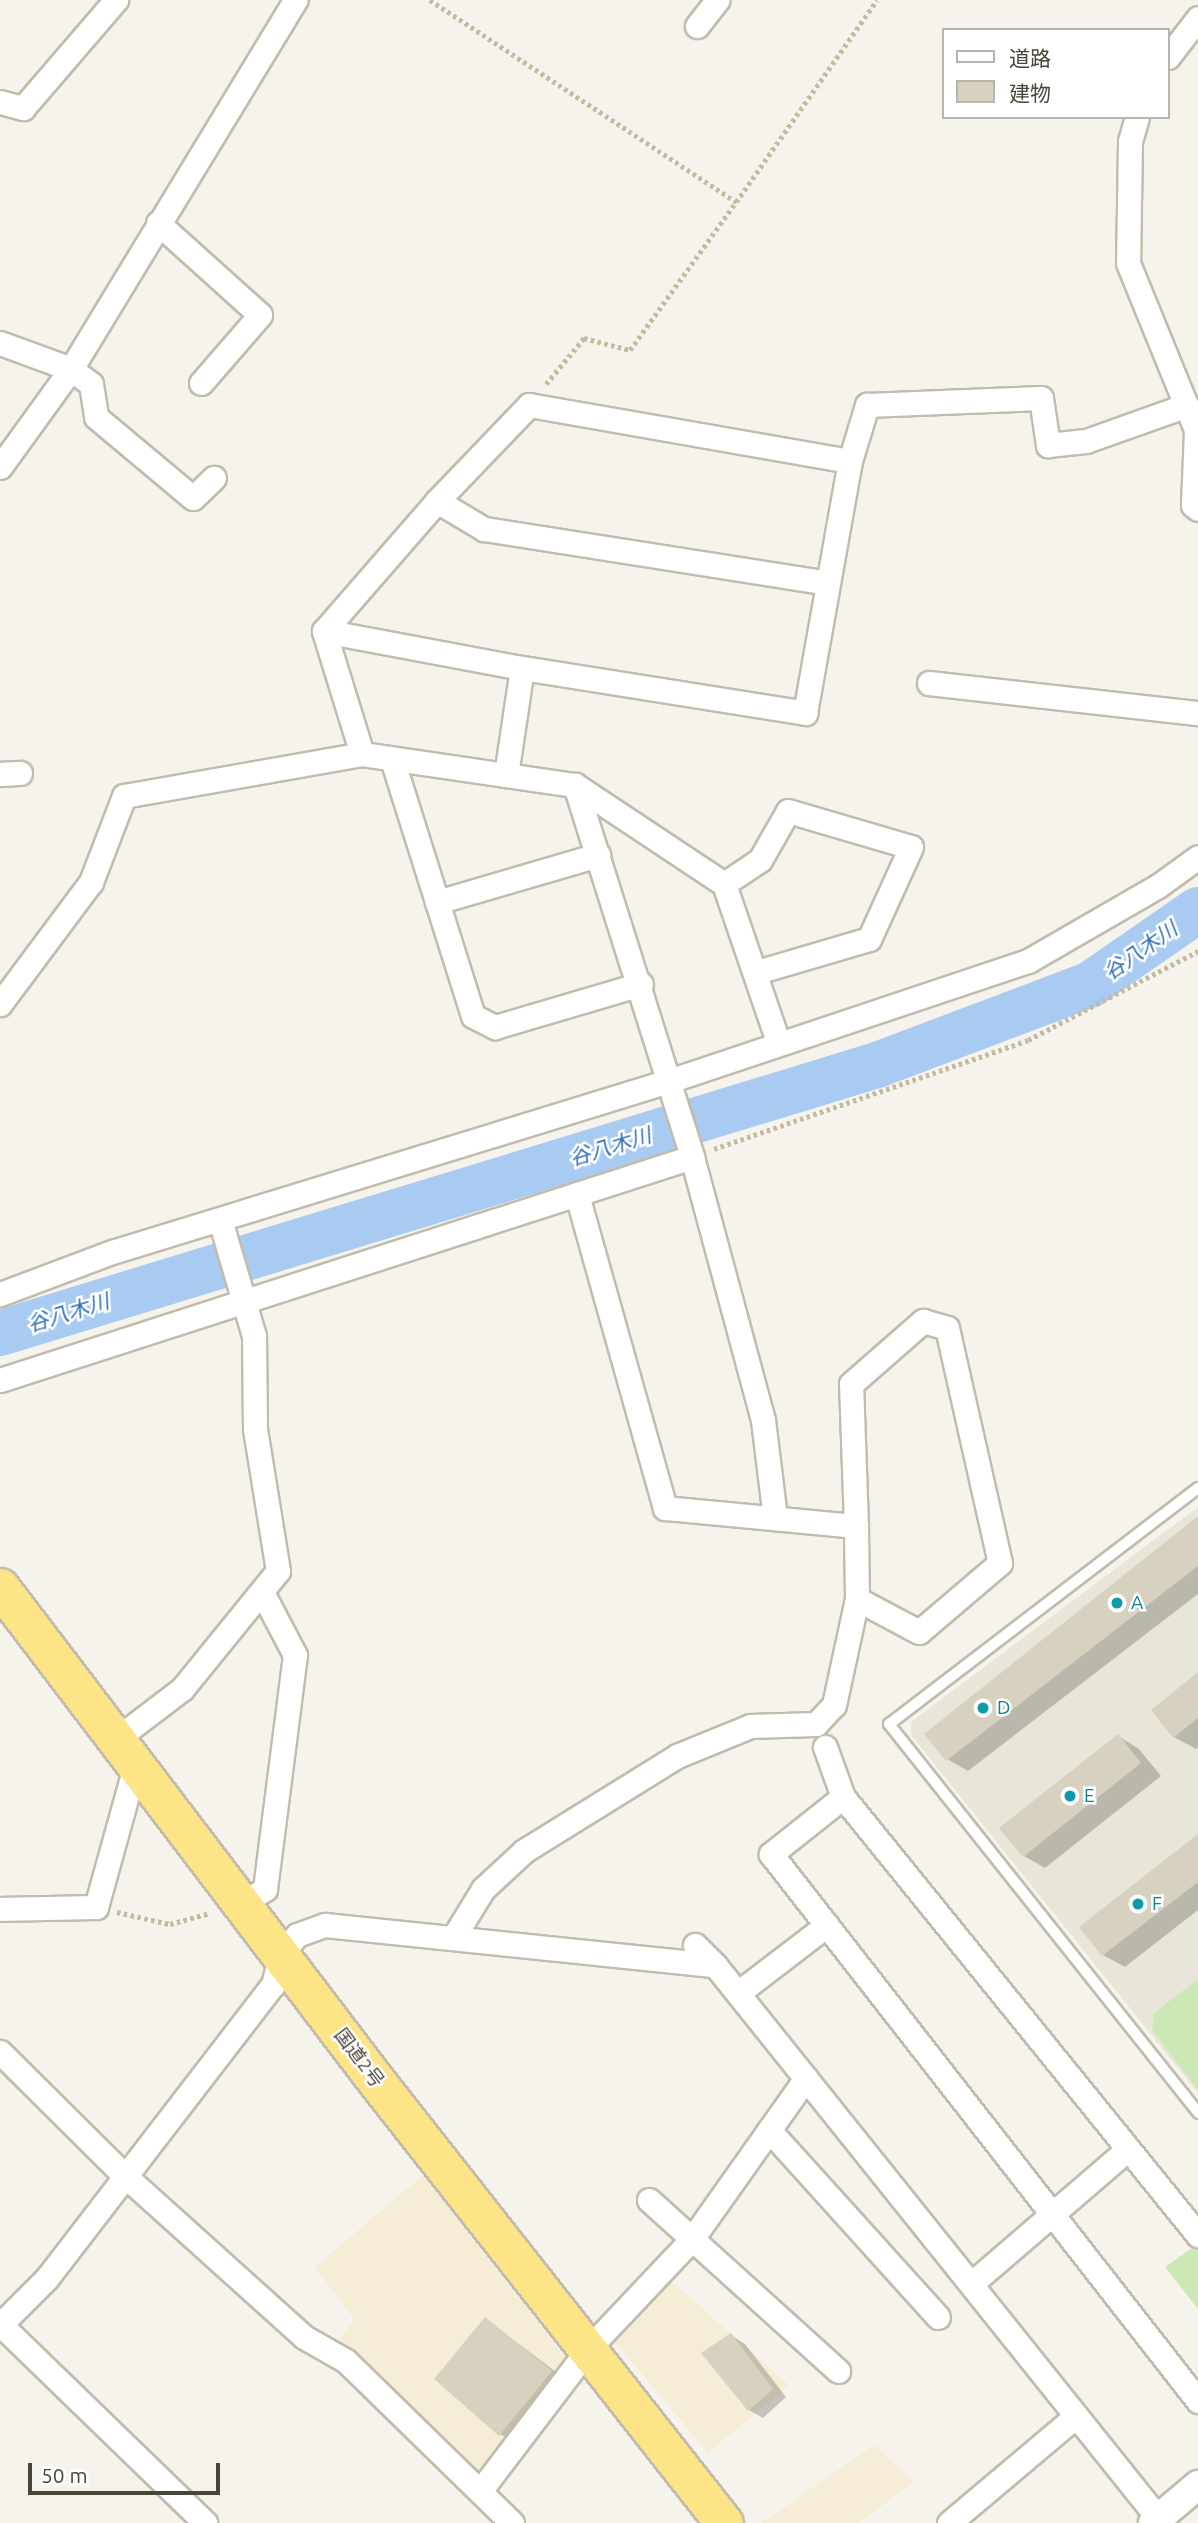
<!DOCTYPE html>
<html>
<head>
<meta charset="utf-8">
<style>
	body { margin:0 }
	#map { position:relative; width:1198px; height:2523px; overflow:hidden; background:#f5f3eb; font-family:Ubuntu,"Noto Sans JP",sans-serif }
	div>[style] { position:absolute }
	.residential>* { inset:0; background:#e9e6d9 }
	.commercial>* { inset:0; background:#f6edd7 }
	.green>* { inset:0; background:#cce9b5 }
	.shadow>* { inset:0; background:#0003 }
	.river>* { height:46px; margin:-23px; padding:0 23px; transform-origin:23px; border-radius:23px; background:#a9cbf1 }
	.building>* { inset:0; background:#d7d1c0 }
	.path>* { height:4.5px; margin-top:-2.25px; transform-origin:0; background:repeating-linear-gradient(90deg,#c3ba9f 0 3.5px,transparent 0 7px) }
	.roads { filter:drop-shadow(2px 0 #c1bcad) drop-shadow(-2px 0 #c1bcad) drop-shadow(0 2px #c1bcad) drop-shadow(0 -2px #c1bcad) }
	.service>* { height:10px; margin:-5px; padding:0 5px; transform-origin:5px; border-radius:5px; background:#fff }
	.minor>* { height:23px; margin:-11.5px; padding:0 11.5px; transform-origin:11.5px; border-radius:11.5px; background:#fff }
	.tertiary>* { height:28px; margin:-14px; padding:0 14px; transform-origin:14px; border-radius:14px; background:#fff }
	.trunk>* { height:37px; margin:-18.5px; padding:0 18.5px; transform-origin:18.5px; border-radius:18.5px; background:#fde486 }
	.dots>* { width:19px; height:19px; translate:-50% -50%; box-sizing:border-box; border:4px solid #fff; border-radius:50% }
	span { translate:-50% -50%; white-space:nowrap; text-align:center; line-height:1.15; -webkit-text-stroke:5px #fff; paint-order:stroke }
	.culture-label { font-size:19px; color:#0d838f }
	.left { translate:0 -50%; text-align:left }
	.street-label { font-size:19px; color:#4a4539 }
	.water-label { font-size:21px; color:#316fb7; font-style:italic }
	.legend { position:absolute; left:942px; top:28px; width:228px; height:91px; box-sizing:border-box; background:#fff; border:2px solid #b7b5b0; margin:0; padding:9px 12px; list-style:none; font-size:21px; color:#4a4539 }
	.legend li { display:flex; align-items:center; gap:14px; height:35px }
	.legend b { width:35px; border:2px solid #b7b5b0 }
	.scale { position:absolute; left:28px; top:2463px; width:192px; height:32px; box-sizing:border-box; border:4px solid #4a4539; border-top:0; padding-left:9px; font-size:21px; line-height:24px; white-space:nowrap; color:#4a4539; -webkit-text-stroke:5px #fff; paint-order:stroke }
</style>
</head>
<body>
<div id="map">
	<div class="residential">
		<i style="clip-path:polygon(1198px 1507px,1198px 2093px,911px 1735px,911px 1722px)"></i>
	</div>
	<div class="commercial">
		<i style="clip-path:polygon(423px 2175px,569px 2362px,474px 2475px,337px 2341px,355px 2320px,315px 2267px)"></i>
		<i style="clip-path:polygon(669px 2279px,789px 2385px,708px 2453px,615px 2342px)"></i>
		<i style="clip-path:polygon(875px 2445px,913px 2482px,859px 2523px,761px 2523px)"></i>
	</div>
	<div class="green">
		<i style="clip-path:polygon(1198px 1979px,1198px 2090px,1152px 2030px,1154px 2013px)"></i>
		<i style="clip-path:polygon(1198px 2244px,1198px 2309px,1165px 2267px)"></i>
	</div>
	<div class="shadow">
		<i style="clip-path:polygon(1198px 1519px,1198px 1594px,968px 1771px,947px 1759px)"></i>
		<i style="clip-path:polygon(1198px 1674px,1198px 1747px,1196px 1749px,1174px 1737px)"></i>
		<i style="clip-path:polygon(1118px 1736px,1139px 1749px,1161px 1776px,1045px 1868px,1024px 1856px)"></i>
		<i style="clip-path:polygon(1198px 1839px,1198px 1910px,1125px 1967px,1103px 1955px,1081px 1927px)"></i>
		<i style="clip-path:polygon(486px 2319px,572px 2384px,522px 2446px,500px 2434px)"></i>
		<i style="clip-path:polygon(731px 2335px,745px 2344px,786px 2397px,763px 2418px,749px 2410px)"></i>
	</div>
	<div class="river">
		<i style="left:0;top:1333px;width:917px;rotate:-16.99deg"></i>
		<i style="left:877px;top:1065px;width:229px;rotate:-20.7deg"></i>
		<i style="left:1091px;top:984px;width:130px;rotate:-34.7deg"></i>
	</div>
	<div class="building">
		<i style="clip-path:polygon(1198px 1516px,1198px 1566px,946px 1761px,924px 1734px)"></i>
		<i style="clip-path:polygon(1198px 1672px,1198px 1718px,1173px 1738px,1151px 1710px)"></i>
		<i style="clip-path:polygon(1118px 1734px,1141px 1763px,1023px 1857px,999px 1828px)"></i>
		<i style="clip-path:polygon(1198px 1834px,1198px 1882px,1102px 1956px,1079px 1927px)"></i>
		<i style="clip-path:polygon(485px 2317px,552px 2371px,499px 2436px,434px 2379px)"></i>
		<i style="clip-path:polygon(731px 2333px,773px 2389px,748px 2411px,701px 2353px)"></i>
	</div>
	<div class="path">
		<i style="left:430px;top:0;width:367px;rotate:33.4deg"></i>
		<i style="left:736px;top:202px;width:246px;rotate:-55.1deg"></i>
		<i style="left:546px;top:384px;width:60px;rotate:-50.4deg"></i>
		<i style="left:584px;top:338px;width:48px;rotate:14.6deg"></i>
		<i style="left:630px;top:350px;width:182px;rotate:-54.4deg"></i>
		<i style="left:714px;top:1149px;width:332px;rotate:-19.1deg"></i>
		<i style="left:1028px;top:1040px;width:192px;rotate:-27.6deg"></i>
		<i style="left:117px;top:1912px;width:54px;rotate:12.8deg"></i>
		<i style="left:170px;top:1924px;width:41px;rotate:-15.4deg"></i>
	</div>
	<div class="roads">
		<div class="service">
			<i style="left:1198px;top:1488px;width:389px;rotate:142.6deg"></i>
			<i style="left:889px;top:1724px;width:497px;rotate:51.5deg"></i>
		</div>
		<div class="minor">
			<i style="left:697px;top:26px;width:33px;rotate:-52deg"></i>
			<i style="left:1168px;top:57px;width:49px;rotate:-52.4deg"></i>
			<i style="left:0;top:102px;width:24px;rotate:15deg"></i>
			<i style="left:23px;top:108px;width:143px;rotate:-49.3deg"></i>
			<i style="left:1137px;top:117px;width:25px;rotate:106deg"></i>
			<i style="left:1130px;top:141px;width:122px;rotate:90.9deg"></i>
			<i style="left:1128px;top:263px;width:180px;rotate:67.8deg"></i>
			<i style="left:1196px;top:430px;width:75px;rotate:92.3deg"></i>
			<i style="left:1193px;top:505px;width:6px;rotate:39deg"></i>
			<i style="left:158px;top:223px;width:137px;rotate:42deg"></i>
			<i style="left:260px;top:315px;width:90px;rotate:130.9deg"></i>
			<i style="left:0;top:343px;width:76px;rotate:20.1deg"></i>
			<i style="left:71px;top:369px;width:25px;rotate:37deg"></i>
			<i style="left:91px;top:384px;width:33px;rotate:81deg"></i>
			<i style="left:96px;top:417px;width:126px;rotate:39.9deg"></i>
			<i style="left:193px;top:498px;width:29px;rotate:-44deg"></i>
			<i style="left:0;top:467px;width:121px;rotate:-54.1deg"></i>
			<i style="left:71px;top:369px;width:432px;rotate:-58.7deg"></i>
			<i style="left:437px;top:501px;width:55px;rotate:30.8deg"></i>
			<i style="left:484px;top:529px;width:348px;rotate:8.9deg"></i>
			<i style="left:324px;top:631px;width:201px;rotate:10.6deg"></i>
			<i style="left:929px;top:683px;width:271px;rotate:6.4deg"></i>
			<i style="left:362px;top:754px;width:129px;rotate:-107.2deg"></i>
			<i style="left:324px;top:631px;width:172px;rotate:-49deg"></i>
			<i style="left:437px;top:501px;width:133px;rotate:-46.2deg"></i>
			<i style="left:529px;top:405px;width:326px;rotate:9.9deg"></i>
			<i style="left:850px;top:461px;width:59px;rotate:-73.1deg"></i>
			<i style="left:867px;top:405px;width:174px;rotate:-2.3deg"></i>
			<i style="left:1041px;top:398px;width:48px;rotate:81.5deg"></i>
			<i style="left:1048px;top:445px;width:38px;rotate:-6deg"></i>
			<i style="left:1086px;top:441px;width:107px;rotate:-19.6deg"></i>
			<i style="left:392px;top:759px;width:269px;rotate:72.5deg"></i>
			<i style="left:473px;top:1016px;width:25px;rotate:27deg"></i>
			<i style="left:495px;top:1027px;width:152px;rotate:-16.4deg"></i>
			<i style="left:0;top:774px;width:20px;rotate:-3deg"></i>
			<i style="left:506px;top:775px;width:108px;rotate:-81.5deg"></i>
			<i style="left:522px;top:668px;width:287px;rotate:9deg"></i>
			<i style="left:805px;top:713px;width:256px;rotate:-79.9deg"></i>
			<i style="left:575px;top:785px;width:390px;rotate:72.5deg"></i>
			<i style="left:692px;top:1157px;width:272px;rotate:74.9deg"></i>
			<i style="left:763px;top:1420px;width:99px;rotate:83deg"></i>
			<i style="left:724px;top:884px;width:43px;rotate:-33.7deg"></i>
			<i style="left:760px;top:860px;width:56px;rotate:-60.3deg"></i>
			<i style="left:788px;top:811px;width:128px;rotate:16.3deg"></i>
			<i style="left:911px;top:847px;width:101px;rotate:114.5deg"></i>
			<i style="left:869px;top:939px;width:117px;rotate:163.6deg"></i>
			<i style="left:437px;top:902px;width:168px;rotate:-16.3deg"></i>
			<i style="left:0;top:1004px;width:152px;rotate:-53.3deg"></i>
			<i style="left:91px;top:882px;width:92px;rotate:-69deg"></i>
			<i style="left:124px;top:796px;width:242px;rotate:-10deg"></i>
			<i style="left:362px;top:754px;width:215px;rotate:8.3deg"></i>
			<i style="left:575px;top:785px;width:179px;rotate:33.6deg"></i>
			<i style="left:724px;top:884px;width:167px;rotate:71.1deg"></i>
			<i style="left:0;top:1294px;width:120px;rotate:-20.6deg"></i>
			<i style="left:112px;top:1252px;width:583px;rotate:-17.07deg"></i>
			<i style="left:669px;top:1081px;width:379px;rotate:-18.5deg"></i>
			<i style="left:1028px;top:961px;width:150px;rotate:-30deg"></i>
			<i style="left:1158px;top:886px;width:49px;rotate:-35.9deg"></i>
			<i style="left:0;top:1380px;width:727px;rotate:-17.86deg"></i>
			<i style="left:856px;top:1526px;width:142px;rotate:-92deg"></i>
			<i style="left:851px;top:1384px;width:96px;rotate:-41.2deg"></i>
			<i style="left:923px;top:1321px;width:25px;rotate:16deg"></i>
			<i style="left:947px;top:1328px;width:241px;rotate:77.3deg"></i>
			<i style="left:1000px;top:1563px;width:106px;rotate:139.6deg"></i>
			<i style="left:919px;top:1632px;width:70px;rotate:-152deg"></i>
			<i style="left:115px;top:1740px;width:84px;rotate:-37.3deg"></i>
			<i style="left:182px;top:1689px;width:152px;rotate:-50.9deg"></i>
			<i style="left:278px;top:1571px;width:144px;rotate:-99.2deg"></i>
			<i style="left:255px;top:1429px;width:93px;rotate:-90.6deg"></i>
			<i style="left:254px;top:1336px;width:121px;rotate:-106.3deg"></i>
			<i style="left:825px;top:1747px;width:53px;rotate:70.2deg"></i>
			<i style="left:843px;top:1797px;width:564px;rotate:50.98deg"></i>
			<i style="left:843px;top:1797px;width:92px;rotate:141.6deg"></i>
			<i style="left:771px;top:1854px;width:694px;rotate:52.02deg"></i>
			<i style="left:242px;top:1903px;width:27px;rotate:-31deg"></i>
			<i style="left:265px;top:1889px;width:236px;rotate:-82.7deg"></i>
			<i style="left:295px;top:1655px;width:69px;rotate:-117.7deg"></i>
			<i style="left:0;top:1909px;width:96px;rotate:-1.2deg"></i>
			<i style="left:96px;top:1907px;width:146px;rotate:-74.5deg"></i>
			<i style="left:453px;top:1938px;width:57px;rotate:-58.5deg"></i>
			<i style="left:483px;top:1889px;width:56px;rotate:-42.8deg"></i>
			<i style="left:524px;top:1851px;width:180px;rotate:-31.8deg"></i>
			<i style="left:677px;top:1756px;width:79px;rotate:-22.3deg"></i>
			<i style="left:750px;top:1726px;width:66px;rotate:-1.7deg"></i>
			<i style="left:816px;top:1724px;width:26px;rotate:-47deg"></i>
			<i style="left:834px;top:1705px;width:108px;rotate:-77.8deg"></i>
			<i style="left:857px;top:1599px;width:73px;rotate:-90.8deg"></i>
			<i style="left:856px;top:1526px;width:192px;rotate:-174.6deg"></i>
			<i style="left:665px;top:1508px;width:326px;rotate:-105.7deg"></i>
			<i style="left:695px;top:1945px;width:28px;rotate:45deg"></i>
			<i style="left:715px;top:1965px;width:709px;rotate:51.3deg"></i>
			<i style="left:738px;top:1993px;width:112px;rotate:-37.4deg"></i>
			<i style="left:0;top:2052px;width:173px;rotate:44.8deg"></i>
			<i style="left:123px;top:2174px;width:244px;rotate:42deg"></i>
			<i style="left:304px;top:2337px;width:48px;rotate:29.7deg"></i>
			<i style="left:346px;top:2361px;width:232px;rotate:44.3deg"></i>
			<i style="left:769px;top:2130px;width:252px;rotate:47.9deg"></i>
			<i style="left:649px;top:2200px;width:255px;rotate:42.1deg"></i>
			<i style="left:971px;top:2284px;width:206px;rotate:-40.7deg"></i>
			<i style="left:0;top:2324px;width:286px;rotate:44.1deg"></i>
			<i style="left:1px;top:2324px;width:65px;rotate:-45deg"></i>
			<i style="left:47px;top:2278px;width:370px;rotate:-52.4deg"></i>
			<i style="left:273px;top:1985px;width:33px;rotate:-76deg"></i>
			<i style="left:281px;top:1953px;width:24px;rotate:-48deg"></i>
			<i style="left:297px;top:1935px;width:30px;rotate:-20deg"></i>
			<i style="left:325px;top:1925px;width:392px;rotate:5.9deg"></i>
			<i style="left:480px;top:2491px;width:178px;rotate:-52.7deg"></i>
			<i style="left:588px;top:2349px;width:151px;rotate:-46.6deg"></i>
			<i style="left:692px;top:2239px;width:197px;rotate:-54.7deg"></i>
			<i style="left:949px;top:2523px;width:166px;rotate:-40.1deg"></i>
		</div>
		<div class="tertiary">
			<i style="left:1153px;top:2523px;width:59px;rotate:-40.2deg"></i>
		</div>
		<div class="trunk">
			<i style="left:0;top:1587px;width:622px;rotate:52.71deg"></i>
			<i style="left:377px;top:2082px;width:561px;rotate:51.8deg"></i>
		</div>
	</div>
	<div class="dots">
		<i style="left:1117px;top:1603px;background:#0f9aa8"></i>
		<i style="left:983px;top:1708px;background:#0f9aa8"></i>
		<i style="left:1070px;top:1796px;background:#0f9aa8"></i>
		<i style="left:1138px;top:1904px;background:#0f9aa8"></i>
	</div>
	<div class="culture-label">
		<span class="left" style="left:1131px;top:1603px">A</span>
		<span class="left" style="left:997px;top:1708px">D</span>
		<span class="left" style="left:1084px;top:1796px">E</span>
		<span class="left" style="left:1152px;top:1904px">F</span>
	</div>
	<div class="street-label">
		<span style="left:359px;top:2058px;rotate:53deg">国道2号</span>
	</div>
	<div class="water-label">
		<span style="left:1140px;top:950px;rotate:-35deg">谷八木川</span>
		<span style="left:610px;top:1146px;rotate:-17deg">谷八木川</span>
		<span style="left:68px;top:1312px;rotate:-17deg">谷八木川</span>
	</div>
	<ul class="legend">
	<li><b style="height:9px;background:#fff"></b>道路</li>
	<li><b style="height:19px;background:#d7d1c0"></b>建物</li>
	</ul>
	<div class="scale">50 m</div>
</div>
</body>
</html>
